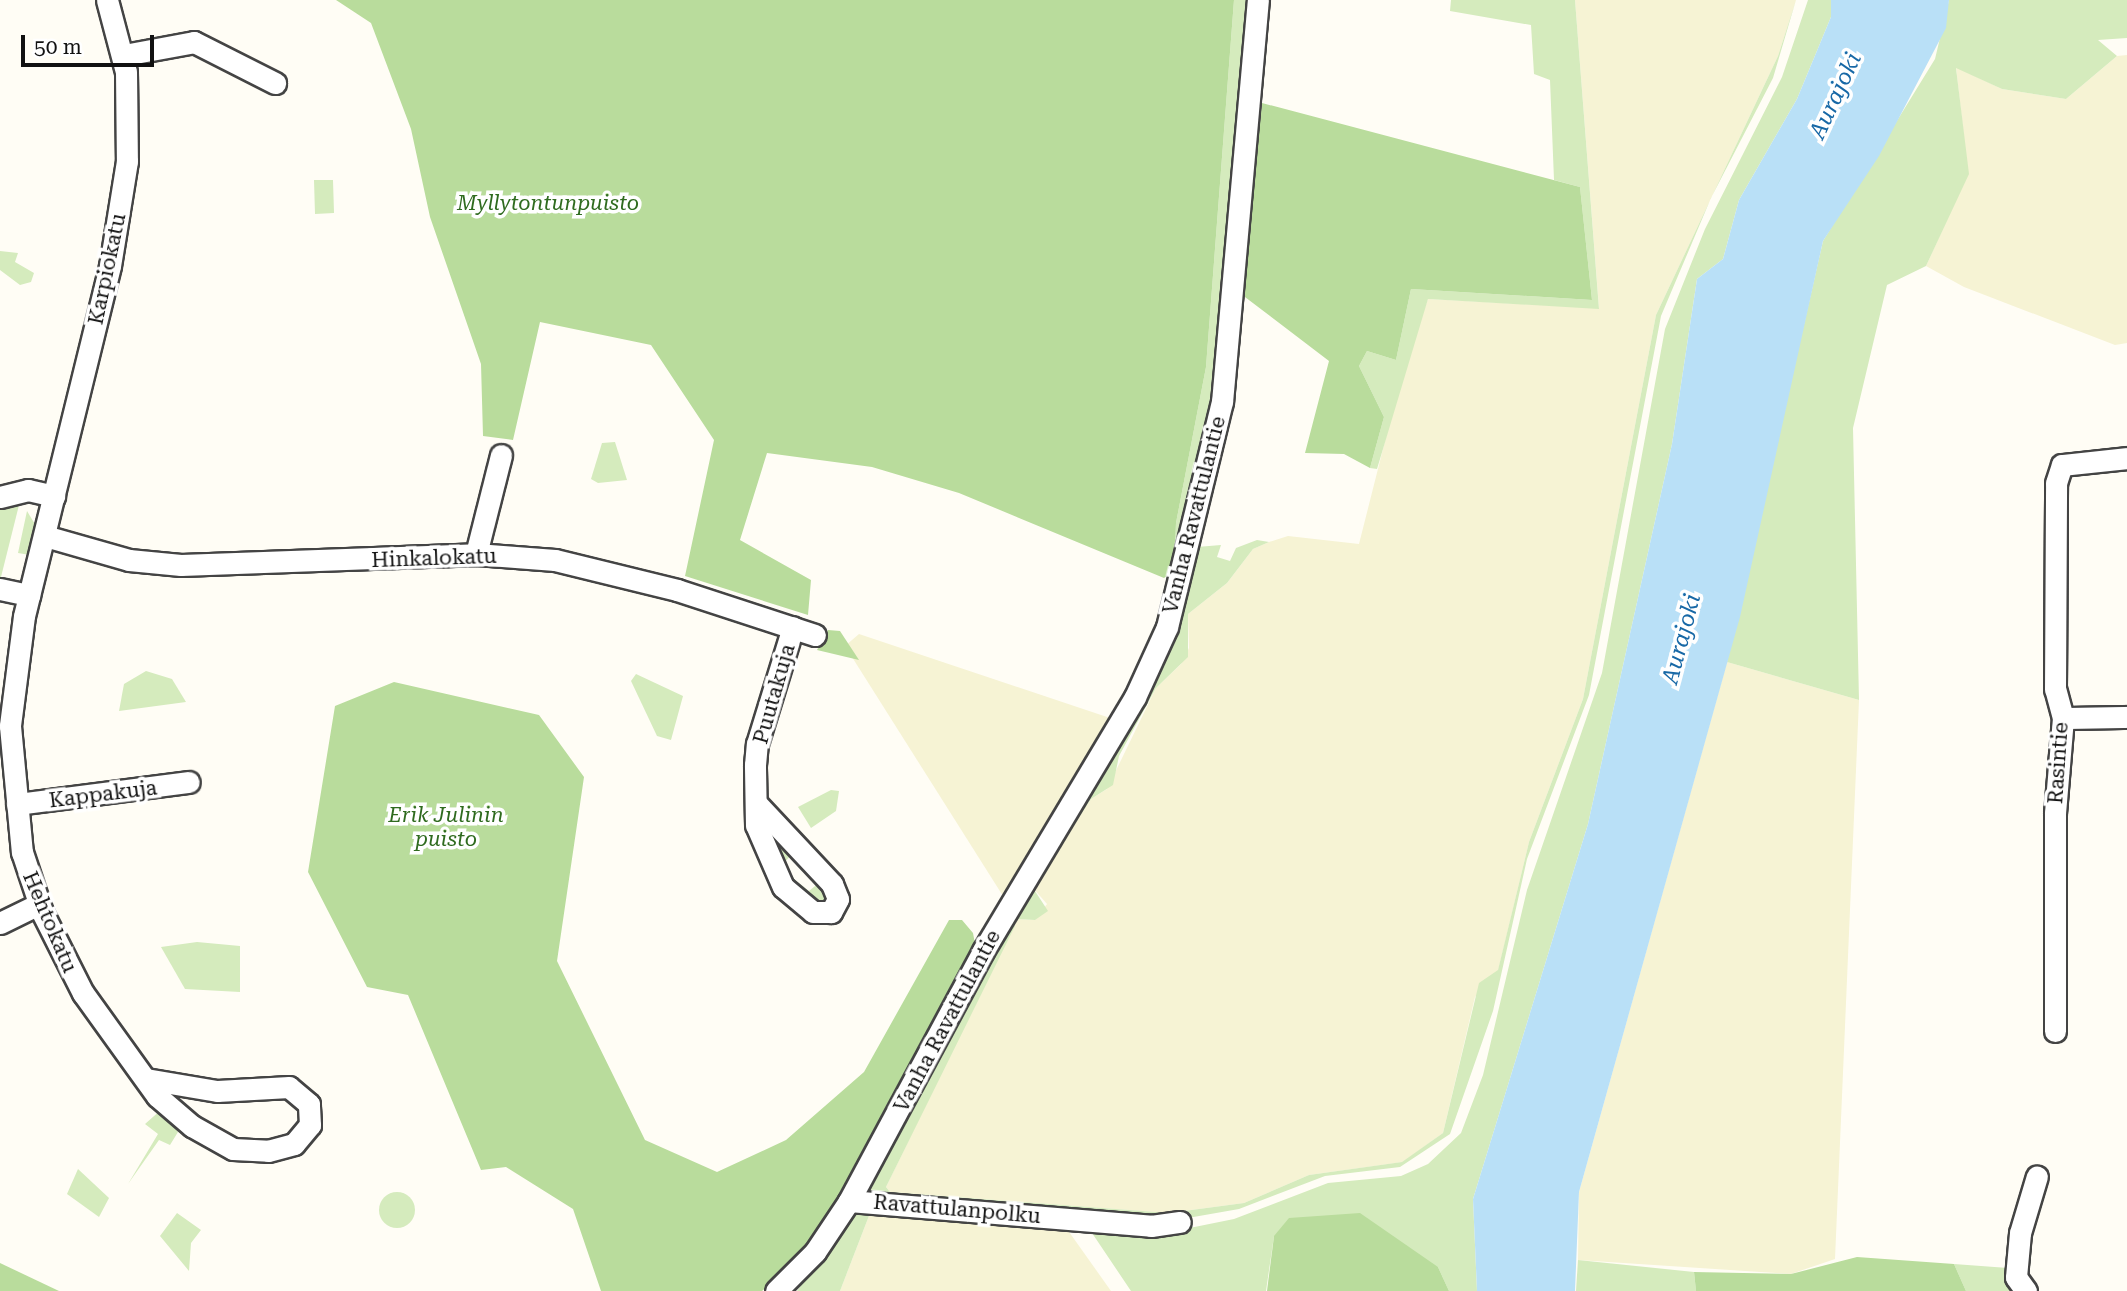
<!DOCTYPE html>
<html>
<head>
<meta charset="utf-8">
<style>
	body { margin:0 }
	#map { position:relative; width:2127px; height:1291px; overflow:hidden; background:#fffdf5; font-family:"Roboto Serif",serif }
	div>[style] { position:absolute }
	.farmland>* { inset:0; background:#f6f3d4 }
	.green>* { inset:0; background:#d5ebbd }
	.round { border-radius:50% }
	.forest>* { inset:0; background:#b9dc9c }
	.water>* { inset:0; background:#b9e0f7 }
	.roads { filter:drop-shadow(2px 0 #444) drop-shadow(-2px 0 #444) drop-shadow(0 2px #444) drop-shadow(0 -2px #444) }
	.minor>* { height:21px; margin:-10.5px; padding:0 10.5px; transform-origin:10.5px; border-radius:10.5px; background:#fff }
	span { translate:-50% -50%; white-space:nowrap; text-align:center; line-height:1.15; -webkit-text-stroke:7px #fff; paint-order:stroke }
	.park-label { font-size:21px; color:#2f6b1f; font-style:italic }
	.street-label { font-size:21px; color:#111 }
	.water-label { font-size:23px; color:#1768a6; font-style:italic }
	.scale { position:absolute; left:21px; top:35px; width:133px; height:32px; box-sizing:border-box; border:4px solid #111; border-top:0; padding-left:9px; font-size:21px; line-height:24px; white-space:nowrap; color:#111; -webkit-text-stroke:5px #fff; paint-order:stroke }
</style>
</head>
<body>
<div id="map">
	<div class="farmland">
		<i style="clip-path:polygon(1575px 0,1796px 0,1778px 56px,1656px 315px,1583px 699px,1529px 842px,1498px 971px,1475px 997px,1443px 1133px,1403px 1162px,1309px 1175px,1244px 1203px,1169px 1213px,890px 1192px,886px 1187px,1016px 919px,1035px 920px,1047px 904px,1033px 888px,1091px 799px,1107px 789px,1156px 688px,1181px 664px,1189px 648px,1188px 614px,1227px 583px,1253px 549px,1269px 542px,1288px 536px,1359px 544px,1405px 362px,1428px 299px,1599px 308px)"></i>
		<i style="clip-path:polygon(2127px 55px,2127px 343px,2115px 345px,1964px 287px,1926px 266px,1968px 174px,1956px 67px,2002px 89px,2066px 99px,2117px 56px)"></i>
		<i style="clip-path:polygon(859px 634px,1110px 718px,1003px 896px,845px 646px)"></i>
		<i style="clip-path:polygon(1727px 662px,1859px 700px,1835px 1259px,1791px 1274px,1578px 1260px,1579px 1192px)"></i>
		<i style="clip-path:polygon(872px 1208px,1067px 1229px,1111px 1291px,840px 1291px)"></i>
	</div>
	<div class="green">
		<i style="clip-path:polygon(1234px 0,1250px 0,1245px 100px,1207px 442px,1174px 570px,1176px 523px,1206px 367px)"></i>
		<i style="clip-path:polygon(1451px 0,1575px 0,1599px 309px,1428px 299px,1377px 469px,1370px 468px,1384px 417px,1359px 366px,1367px 351px,1396px 360px,1411px 289px,1592px 300px,1580px 187px,1554px 180px,1550px 80px,1534px 74px,1531px 25px,1450px 11px)"></i>
		<i style="clip-path:polygon(1796px 0,1773px 78px,1711px 198px,1661px 316px,1589px 695px,1527px 859px,1493px 1011px,1450px 1134px,1400px 1167px,1325px 1176px,1239px 1209px,1165px 1222px,871px 1195px,865px 1189px,1009px 924px,1015px 926px,886px 1187px,890px 1192px,1169px 1213px,1244px 1203px,1309px 1175px,1402px 1162px,1443px 1133px,1479px 983px,1498px 970px,1529px 842px,1583px 699px,1656px 315px,1778px 56px)"></i>
		<i style="clip-path:polygon(1808px 0,1831px 0,1831px 17px,1797px 99px,1739px 200px,1723px 259px,1697px 279px,1672px 444px,1588px 824px,1473px 1199px,1477px 1291px,1449px 1291px,1438px 1267px,1274px 1236px,1266px 1291px,1131px 1291px,1090px 1230px,1155px 1235px,1234px 1219px,1328px 1183px,1401px 1176px,1428px 1164px,1461px 1133px,1483px 1075px,1527px 890px,1602px 673px,1665px 329px,1705px 229px,1782px 77px)"></i>
		<i style="clip-path:polygon(1949px 0,2127px 0,2127px 38px,2098px 40px,2117px 56px,2066px 99px,2002px 89px,1956px 68px,1969px 174px,1926px 266px,1887px 285px,1853px 428px,1859px 700px,1727px 662px,1823px 241px,1935px 59px)"></i>
		<i style="clip-path:polygon(314px 180px,333px 180px,334px 213px,315px 214px)"></i>
		<i style="clip-path:polygon(0 251px,18px 253px,15px 262px,34px 273px,31px 282px,20px 285px,0 270px)"></i>
		<i style="clip-path:polygon(615px 442px,627px 480px,598px 483px,591px 479px,602px 443px)"></i>
		<i style="clip-path:polygon(13px 502px,19px 505px,0 581px,0 507px)"></i>
		<i style="clip-path:polygon(27px 511px,36px 526px,30px 555px,18px 553px)"></i>
		<i style="clip-path:polygon(1257px 540px,1269px 542px,1253px 549px,1227px 583px,1188px 614px,1188px 657px,1156px 688px,1119px 756px,1113px 785px,1091px 799px,1033px 888px,1048px 911px,1035px 920px,1016px 919px,1014px 911px,1106px 758px,1197px 547px,1221px 545px,1217px 557px,1230px 561px,1236px 548px)"></i>
		<i style="clip-path:polygon(146px 671px,172px 679px,186px 702px,119px 711px,124px 684px)"></i>
		<i style="clip-path:polygon(636px 674px,683px 696px,671px 740px,657px 736px,631px 681px)"></i>
		<i style="clip-path:polygon(831px 790px,839px 791px,836px 811px,811px 828px,798px 807px)"></i>
		<i style="clip-path:polygon(766px 826px,792px 854px,784px 863px,795px 880px,809px 891px,820px 882px,829px 900px,819px 906px,781px 874px)"></i>
		<i style="clip-path:polygon(197px 942px,240px 946px,240px 992px,185px 989px,161px 947px)"></i>
		<i style="clip-path:polygon(162px 1109px,178px 1132px,170px 1145px,159px 1140px,128px 1184px,158px 1134px,145px 1124px)"></i>
		<i style="clip-path:polygon(78px 1169px,109px 1198px,99px 1217px,67px 1194px)"></i>
		<i class="round" style="left:379px;top:1192px;width:36px;height:36px"></i>
		<i style="clip-path:polygon(872px 1208px,840px 1291px,797px 1291px,854px 1212px)"></i>
		<i style="clip-path:polygon(177px 1213px,201px 1230px,191px 1243px,189px 1271px,160px 1236px)"></i>
		<i style="clip-path:polygon(1578px 1260px,1694px 1272px,1696px 1291px,1576px 1291px)"></i>
		<i style="clip-path:polygon(1954px 1264px,2008px 1268px,2008px 1285px,2018px 1291px,1966px 1291px)"></i>
	</div>
	<div class="forest">
		<i style="clip-path:polygon(336px 0,1234px 0,1206px 367px,1176px 523px,1174px 570px,1164px 578px,959px 493px,872px 467px,767px 453px,740px 540px,811px 580px,808px 615px,685px 576px,714px 440px,651px 345px,540px 322px,513px 440px,483px 436px,481px 364px,430px 217px,411px 129px,371px 23px)"></i>
		<i style="clip-path:polygon(1262px 103px,1580px 187px,1592px 300px,1411px 289px,1396px 360px,1367px 351px,1359px 366px,1384px 417px,1370px 468px,1344px 454px,1305px 453px,1329px 361px,1241px 294px)"></i>
		<i style="clip-path:polygon(828px 630px,840px 631px,859px 660px,817px 650px)"></i>
		<i style="clip-path:polygon(394px 682px,539px 715px,584px 777px,557px 961px,645px 1140px,717px 1172px,786px 1140px,864px 1072px,949px 920px,962px 920px,973px 933px,976px 949px,847px 1190px,791px 1267px,762px 1291px,601px 1291px,573px 1209px,506px 1167px,481px 1170px,408px 995px,367px 987px,308px 872px,335px 706px)"></i>
		<i style="clip-path:polygon(1360px 1213px,1438px 1267px,1449px 1291px,1267px 1291px,1274px 1236px,1289px 1218px)"></i>
		<i style="clip-path:polygon(1857px 1257px,1954px 1264px,1966px 1291px,1696px 1291px,1694px 1272px,1791px 1274px)"></i>
		<i style="clip-path:polygon(0 1263px,59px 1291px,0 1291px)"></i>
	</div>
	<div class="water">
		<i style="clip-path:polygon(1831px 0,1949px 0,1946px 28px,1879px 156px,1823px 241px,1740px 617px,1579px 1192px,1575px 1291px,1477px 1291px,1473px 1199px,1588px 824px,1672px 444px,1697px 279px,1723px 259px,1739px 200px,1797px 99px,1831px 17px)"></i>
	</div>
	<div class="roads">
		<div class="minor">
			<i style="left:107px;top:0;width:74px;rotate:75.2deg"></i>
			<i style="left:126px;top:72px;width:89px;rotate:89.4deg"></i>
			<i style="left:127px;top:161px;width:106px;rotate:99.2deg"></i>
			<i style="left:110px;top:266px;width:360px;rotate:103.8deg"></i>
			<i style="left:24px;top:616px;width:111px;rotate:97.3deg"></i>
			<i style="left:10px;top:726px;width:127px;rotate:84.6deg"></i>
			<i style="left:22px;top:852px;width:63px;rotate:71.6deg"></i>
			<i style="left:42px;top:912px;width:91px;rotate:63.2deg"></i>
			<i style="left:83px;top:993px;width:127px;rotate:54.3deg"></i>
			<i style="left:157px;top:1096px;width:46px;rotate:40.6deg"></i>
			<i style="left:192px;top:1126px;width:47px;rotate:29.3deg"></i>
			<i style="left:233px;top:1149px;width:35px;rotate:3deg"></i>
			<i style="left:268px;top:1151px;width:27px;rotate:-15deg"></i>
			<i style="left:294px;top:1144px;width:25px;rotate:-50deg"></i>
			<i style="left:310px;top:1125px;width:21px;rotate:-93deg"></i>
			<i style="left:309px;top:1104px;width:26px;rotate:-140deg"></i>
			<i style="left:289px;top:1087px;width:72px;rotate:176.8deg"></i>
			<i style="left:217px;top:1091px;width:72px;rotate:-170.4deg"></i>
			<i style="left:124px;top:55px;width:71px;rotate:-10.5deg"></i>
			<i style="left:194px;top:42px;width:91px;rotate:26.8deg"></i>
			<i style="left:0;top:497px;width:29px;rotate:-14deg"></i>
			<i style="left:28px;top:490px;width:27px;rotate:13deg"></i>
			<i style="left:45px;top:536px;width:87px;rotate:15.9deg"></i>
			<i style="left:129px;top:560px;width:52px;rotate:5.5deg"></i>
			<i style="left:181px;top:565px;width:295px;rotate:-2.1deg"></i>
			<i style="left:476px;top:554px;width:79px;rotate:4.3deg"></i>
			<i style="left:555px;top:560px;width:126px;rotate:13.8deg"></i>
			<i style="left:677px;top:590px;width:145px;rotate:18.1deg"></i>
			<i style="left:476px;top:554px;width:102px;rotate:-75.8deg"></i>
			<i style="left:0;top:589px;width:30px;rotate:12deg"></i>
			<i style="left:2063px;top:718px;width:64px;rotate:-0.9deg"></i>
			<i style="left:756px;top:803px;width:111px;rotate:46.8deg"></i>
			<i style="left:832px;top:884px;width:16px;rotate:68deg"></i>
			<i style="left:838px;top:899px;width:15px;rotate:118deg"></i>
			<i style="left:831px;top:912px;width:18px;rotate:180deg"></i>
			<i style="left:813px;top:912px;width:39px;rotate:-140deg"></i>
			<i style="left:783px;top:887px;width:68px;rotate:-113.5deg"></i>
			<i style="left:756px;top:825px;width:60px;rotate:-91deg"></i>
			<i style="left:755px;top:765px;width:21px;rotate:-85deg"></i>
			<i style="left:757px;top:744px;width:122px;rotate:-72.9deg"></i>
			<i style="left:17px;top:804px;width:173px;rotate:-7.3deg"></i>
			<i style="left:0;top:923px;width:43px;rotate:-26deg"></i>
			<i style="left:2055px;top:1031px;width:218px;rotate:-90deg"></i>
			<i style="left:2055px;top:813px;width:95px;rotate:-85.2deg"></i>
			<i style="left:2063px;top:718px;width:30px;rotate:-105deg"></i>
			<i style="left:2055px;top:689px;width:206px;rotate:-89.7deg"></i>
			<i style="left:2056px;top:483px;width:19px;rotate:-72deg"></i>
			<i style="left:2062px;top:465px;width:65px;rotate:-6.1deg"></i>
			<i style="left:849px;top:1201px;width:303px;rotate:4.7deg"></i>
			<i style="left:1151px;top:1226px;width:29px;rotate:-8deg"></i>
			<i style="left:776px;top:1291px;width:55px;rotate:-45deg"></i>
			<i style="left:815px;top:1252px;width:61px;rotate:-56.3deg"></i>
			<i style="left:849px;top:1201px;width:284px;rotate:-61.8deg"></i>
			<i style="left:983px;top:951px;width:296px;rotate:-59.1deg"></i>
			<i style="left:1135px;top:697px;width:77px;rotate:-65.4deg"></i>
			<i style="left:1167px;top:627px;width:232px;rotate:-76.3deg"></i>
			<i style="left:1222px;top:402px;width:404px;rotate:-84.9deg"></i>
			<i style="left:2026px;top:1291px;width:17px;rotate:-126deg"></i>
			<i style="left:2016px;top:1277px;width:44px;rotate:-84.8deg"></i>
			<i style="left:2020px;top:1233px;width:59px;rotate:-73.4deg"></i>
		</div>
	</div>
	<div class="park-label">
		<span style="left:548px;top:203px">Myllytontunpuisto</span>
		<span style="left:446px;top:827px">Erik Julinin<br>puisto</span>
	</div>
	<div class="street-label">
		<span style="left:107px;top:269px;rotate:-78deg">Karpiokatu</span>
		<span style="left:1194px;top:515px;rotate:-76deg">Vanha Ravattulantie</span>
		<span style="left:434px;top:558px;rotate:-2deg">Hinkalokatu</span>
		<span style="left:774px;top:694px;rotate:-74deg">Puutakuja</span>
		<span style="left:2058px;top:763px;rotate:-86deg">Rasintie</span>
		<span style="left:103px;top:794px;rotate:-7deg">Kappakuja</span>
		<span style="left:50px;top:922px;rotate:67deg">Hehtokatu</span>
		<span style="left:947px;top:1021px;rotate:-62deg">Vanha Ravattulantie</span>
		<span style="left:957px;top:1209px;rotate:5deg">Ravattulanpolku</span>
	</div>
	<div class="water-label">
		<span style="left:1836px;top:96px;rotate:-65deg">Aurajoki</span>
		<span style="left:1682px;top:639px;rotate:-75deg">Aurajoki</span>
	</div>
	<div class="scale">50 m</div>
</div>
</body>
</html>
